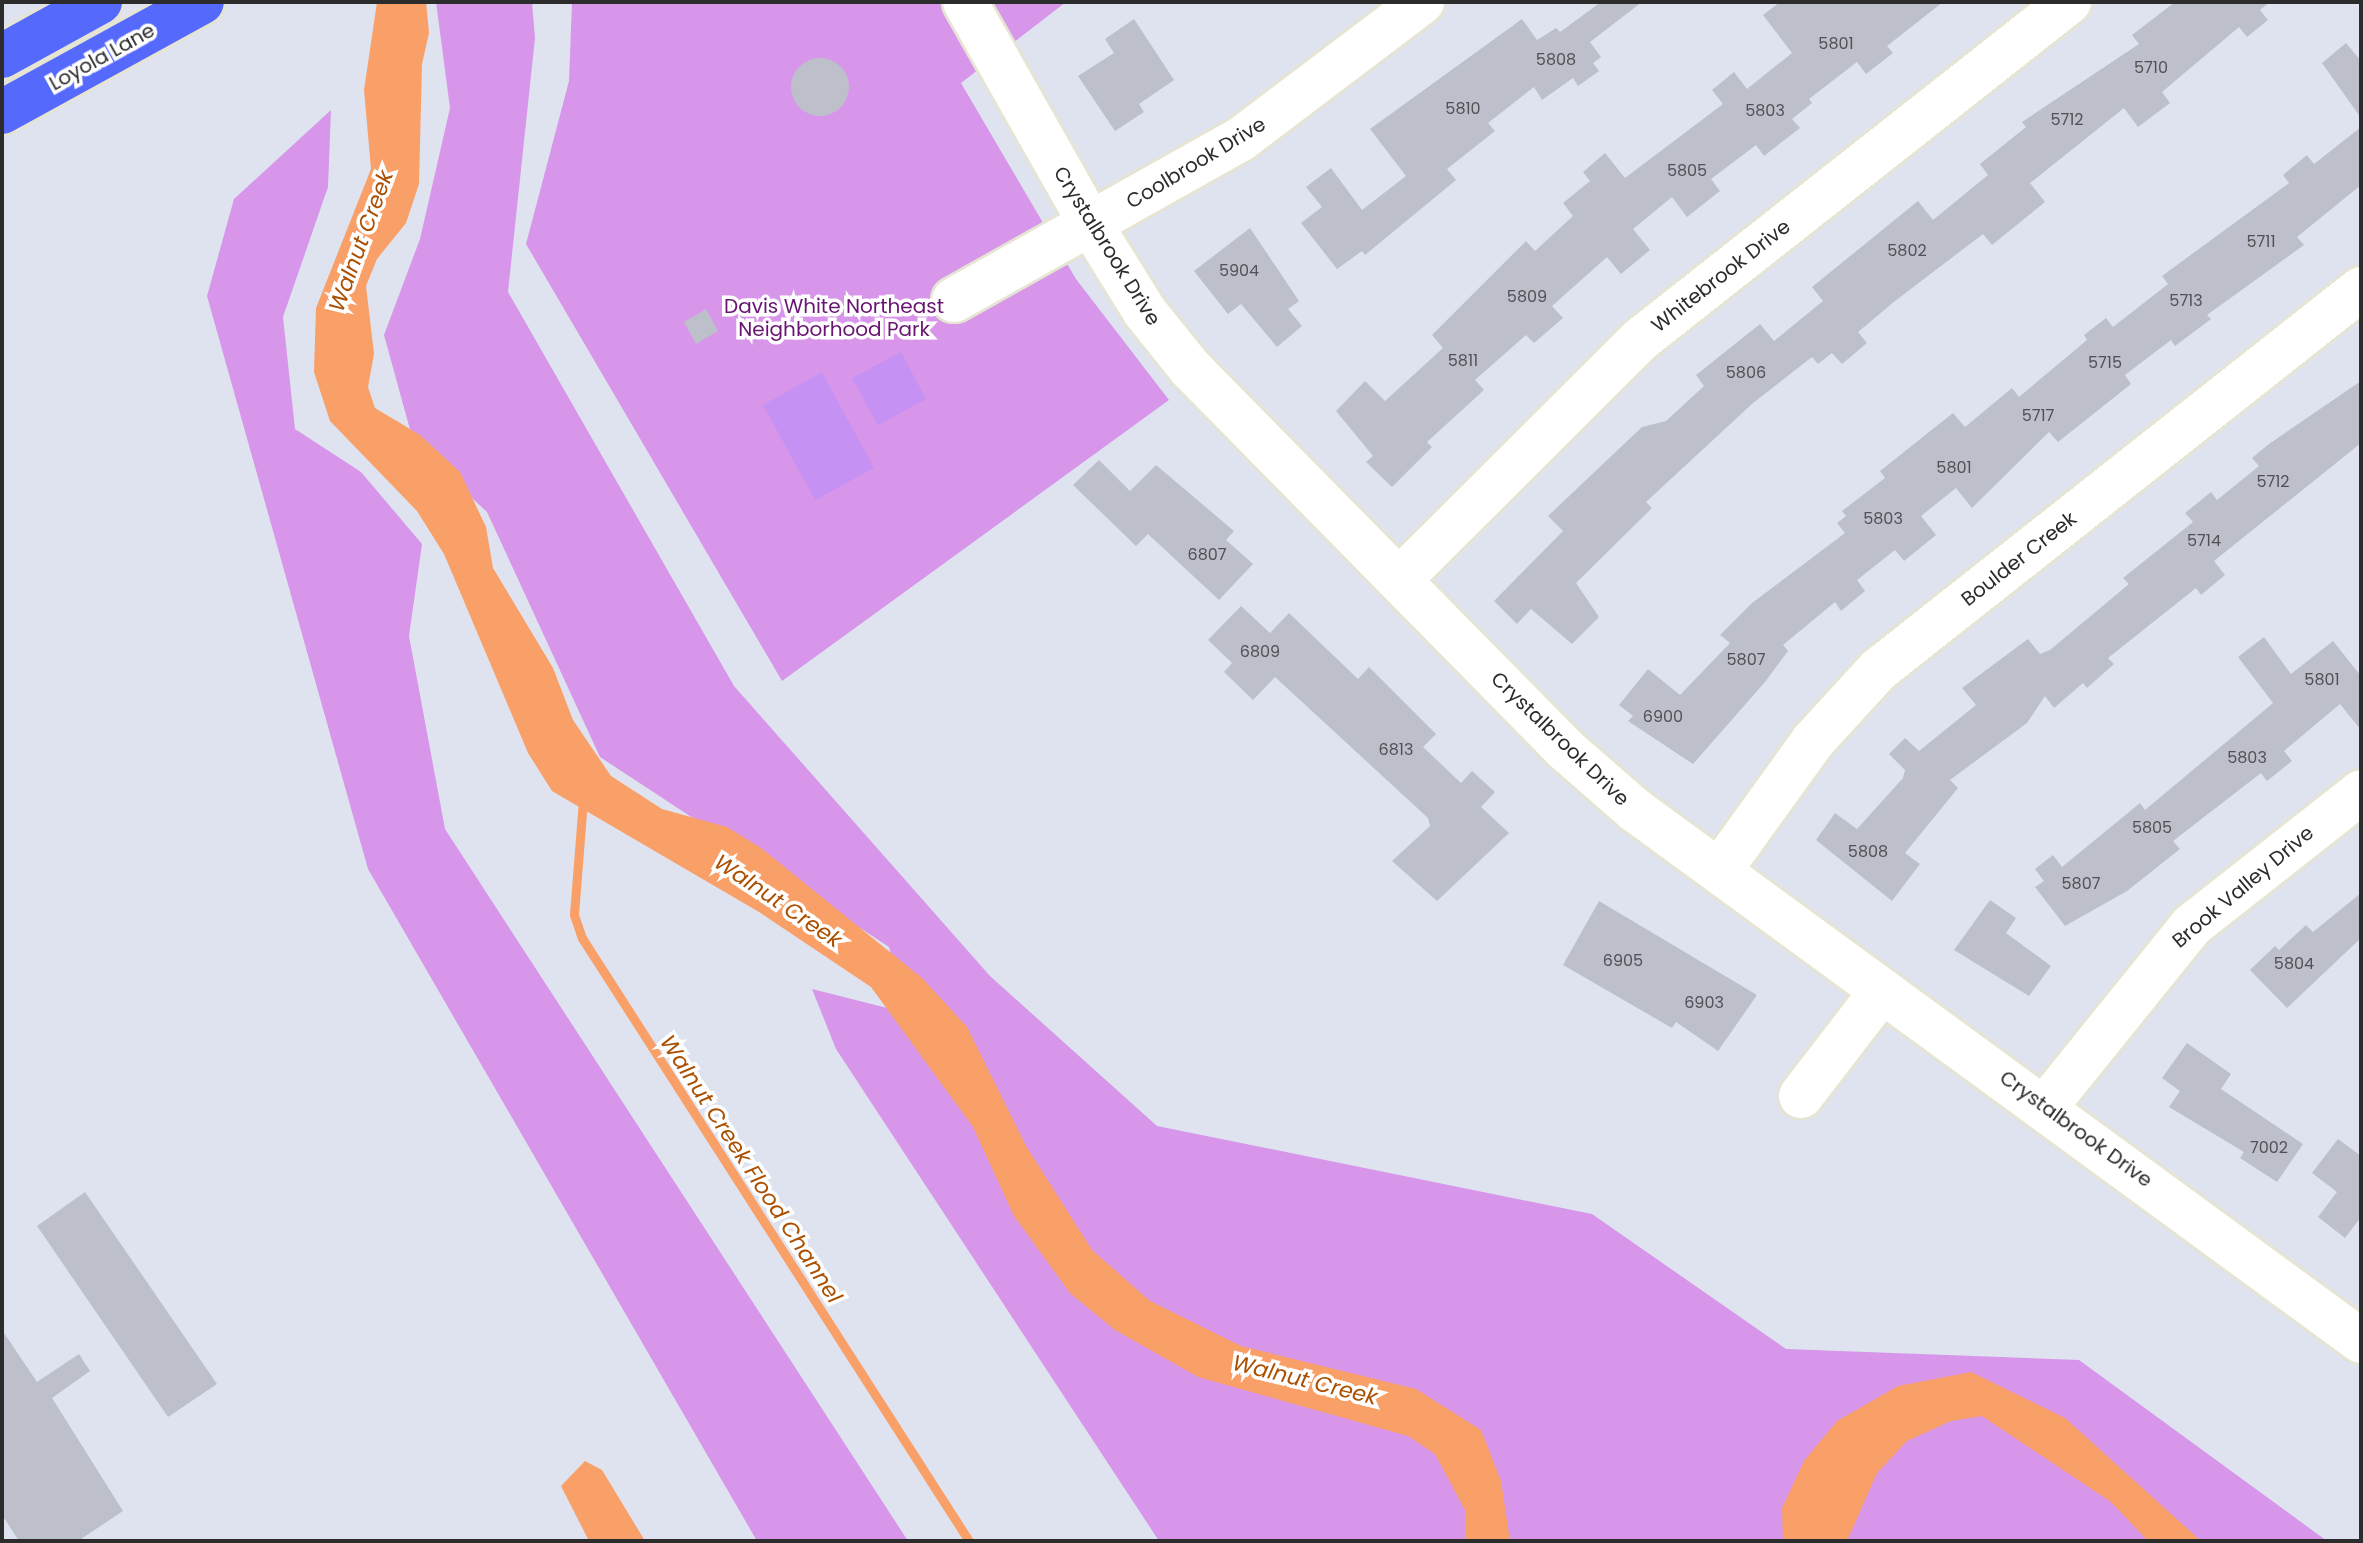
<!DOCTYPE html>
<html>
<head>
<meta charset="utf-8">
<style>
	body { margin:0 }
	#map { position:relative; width:2363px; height:1543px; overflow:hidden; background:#dee3ef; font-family:Poppins,sans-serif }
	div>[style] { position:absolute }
	.green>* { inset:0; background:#d796ea }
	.pitch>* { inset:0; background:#c591f2 }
	.water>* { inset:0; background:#f99f68 }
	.stream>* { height:9px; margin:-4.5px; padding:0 4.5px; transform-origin:4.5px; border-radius:4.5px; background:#f99f68 }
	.building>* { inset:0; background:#bdc0cb }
	.round { border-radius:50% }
	.roads { filter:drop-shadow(2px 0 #e6e4d2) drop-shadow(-2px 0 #e6e4d2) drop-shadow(0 2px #e6e4d2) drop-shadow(0 -2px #e6e4d2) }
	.minor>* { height:44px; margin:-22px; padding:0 22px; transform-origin:22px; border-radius:22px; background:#fff }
	.major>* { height:44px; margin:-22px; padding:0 22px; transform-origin:22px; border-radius:22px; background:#5569fd }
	span { translate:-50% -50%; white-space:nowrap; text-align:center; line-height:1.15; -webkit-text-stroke:7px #fff; paint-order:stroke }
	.number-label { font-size:16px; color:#505154 }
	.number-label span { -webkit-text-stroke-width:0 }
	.street-label { font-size:20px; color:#2c2c2c }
	.park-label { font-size:20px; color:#681471 }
	.water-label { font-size:22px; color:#ab4f01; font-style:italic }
	.frame { position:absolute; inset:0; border:4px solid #2c2c2c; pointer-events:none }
</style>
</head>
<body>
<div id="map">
	<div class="green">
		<i style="clip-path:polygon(436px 2px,532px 2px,535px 38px,508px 292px,734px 686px,990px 976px,1157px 1126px,1592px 1214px,1786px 1349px,2079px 1360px,2327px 1541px,1159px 1541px,836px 1049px,812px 989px,907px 1013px,889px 947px,600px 757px,487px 512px,414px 444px,384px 335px,420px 239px,450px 108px)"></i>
		<i style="clip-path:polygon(572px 2px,1066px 2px,961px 83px,1076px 279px,1169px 400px,782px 681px,526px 244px,569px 81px)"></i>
		<i style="clip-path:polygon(331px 110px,328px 187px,283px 317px,295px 429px,361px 472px,422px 544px,409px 636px,445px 829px,908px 1541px,757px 1541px,368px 869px,207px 296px,234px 199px)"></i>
	</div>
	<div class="pitch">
		<i style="clip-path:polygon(901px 352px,926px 399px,878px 425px,852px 378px)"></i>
		<i style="clip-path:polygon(822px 372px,874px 468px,815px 500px,763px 405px)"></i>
	</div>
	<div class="water">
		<i style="clip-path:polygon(377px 2px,426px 2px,429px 33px,422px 64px,419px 184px,406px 223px,377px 259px,366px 286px,374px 354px,368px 387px,375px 408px,420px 435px,460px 472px,486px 527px,493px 568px,553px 668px,573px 720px,611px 776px,662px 809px,727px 827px,761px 848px,922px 978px,967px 1027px,1026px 1146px,1092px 1250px,1150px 1301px,1241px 1346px,1416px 1389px,1481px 1430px,1501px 1481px,1510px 1541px,1466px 1541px,1466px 1512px,1435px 1454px,1408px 1436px,1198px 1377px,1115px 1330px,1070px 1293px,1014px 1216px,973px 1127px,871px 987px,759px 912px,552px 791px,528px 753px,444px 554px,417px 511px,330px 421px,314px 372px,316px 308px,371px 169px,364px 90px)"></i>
		<i style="clip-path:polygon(1971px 1372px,2065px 1418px,2201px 1541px,2148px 1541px,2111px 1502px,1982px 1416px,1951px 1421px,1907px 1441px,1877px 1473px,1847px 1541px,1783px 1541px,1782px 1508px,1804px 1461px,1837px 1421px,1898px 1386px)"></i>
		<i style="clip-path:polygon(585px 1461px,602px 1470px,645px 1541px,589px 1541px,561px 1486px)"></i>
	</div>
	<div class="stream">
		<i style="left:583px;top:800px;width:115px;rotate:94.5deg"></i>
		<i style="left:574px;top:915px;width:24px;rotate:71deg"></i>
		<i style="left:582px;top:938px;width:717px;rotate:57.31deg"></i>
	</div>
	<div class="building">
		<i style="clip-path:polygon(1601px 2px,1642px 2px,1590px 42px,1601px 57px,1593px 63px,1599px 71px,1578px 86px,1573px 78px,1542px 100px,1534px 87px,1488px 123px,1495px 131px,1447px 169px,1456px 180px,1365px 255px,1362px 251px,1337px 269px,1301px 223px,1322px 207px,1306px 187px,1331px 168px,1362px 210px,1406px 176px,1370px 129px,1522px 19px,1537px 40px,1556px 28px,1560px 32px)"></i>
		<i style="clip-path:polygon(1780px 2px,1943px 2px,1887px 46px,1893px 53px,1866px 74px,1857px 62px,1809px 99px,1812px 103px,1792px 119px,1800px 128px,1764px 156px,1756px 145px,1711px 179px,1720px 191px,1687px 217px,1672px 197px,1633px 229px,1650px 250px,1621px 274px,1607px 257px,1552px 306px,1563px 318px,1534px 343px,1526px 335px,1475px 380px,1484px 390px,1427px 442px,1432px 447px,1392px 487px,1366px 462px,1373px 456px,1336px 411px,1365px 381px,1385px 401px,1443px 348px,1432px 335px,1526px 241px,1535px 251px,1573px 216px,1563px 203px,1590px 181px,1583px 172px,1605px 153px,1625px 178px,1723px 104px,1712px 90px,1734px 72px,1747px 89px,1792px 53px,1763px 15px)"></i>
		<i style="clip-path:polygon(2175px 2px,2270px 2px,2260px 10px,2268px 20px,2247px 37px,2239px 27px,2162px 92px,2170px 103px,2138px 127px,2124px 108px,2030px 183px,2045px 202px,1992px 245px,1983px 234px,1895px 301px,1858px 332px,1867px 343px,1842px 364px,1832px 353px,1818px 364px,1812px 357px,1753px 403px,1646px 502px,1652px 508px,1576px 583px,1599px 617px,1572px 644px,1531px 609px,1517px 624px,1494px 601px,1563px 531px,1548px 516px,1642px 427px,1666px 421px,1704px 386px,1696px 375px,1760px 324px,1774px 341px,1823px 301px,1812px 287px,1918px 201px,1933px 220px,1988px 175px,1980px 164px,2026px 127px,2022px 122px,2139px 44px,2132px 35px)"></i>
		<i style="clip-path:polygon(1134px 19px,1174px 80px,1139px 104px,1144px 112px,1115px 131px,1078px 76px,1114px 53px,1105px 39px)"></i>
		<i style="clip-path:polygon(2346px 43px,2361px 61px,2361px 118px,2322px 63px)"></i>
		<i class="round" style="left:791px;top:58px;width:58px;height:58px"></i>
		<i style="clip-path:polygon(2361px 127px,2361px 185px,2297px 237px,2304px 245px,2207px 315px,2211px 319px,2175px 346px,2171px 340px,2125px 375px,2131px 384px,2058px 442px,2049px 432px,1972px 508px,1956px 488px,1921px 516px,1936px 535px,1904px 561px,1895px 550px,1857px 580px,1865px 591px,1841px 611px,1835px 602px,1783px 645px,1788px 651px,1765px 682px,1693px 764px,1628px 721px,1633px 716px,1619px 705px,1648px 669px,1680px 695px,1730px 643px,1720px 635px,1752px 603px,1845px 533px,1837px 523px,1846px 516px,1842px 511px,1885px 478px,1880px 471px,1953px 413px,1965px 427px,2012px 388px,2019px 397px,2087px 340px,2084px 335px,2106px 318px,2113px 327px,2168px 284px,2162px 276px,2289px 183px,2283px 175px,2307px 155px,2314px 164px)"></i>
		<i style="clip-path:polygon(1250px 228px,1299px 301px,1288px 309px,1302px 326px,1277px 347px,1241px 304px,1228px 314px,1194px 271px)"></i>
		<i style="clip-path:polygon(706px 309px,718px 331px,696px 344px,684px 322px)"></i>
		<i style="clip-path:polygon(2361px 381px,2361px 443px,2214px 561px,2225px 575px,2201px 595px,2196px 588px,2108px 658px,2114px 664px,2087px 688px,2083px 683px,2054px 708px,2045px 696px,2027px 723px,1950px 780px,1958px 788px,1905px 853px,1920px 864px,1892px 901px,1816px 840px,1835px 813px,1857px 829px,1903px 778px,1905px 770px,1889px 754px,1905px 738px,1919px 751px,1976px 705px,1962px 688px,2028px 639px,2040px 654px,2050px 650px,2129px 584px,2123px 578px,2193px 522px,2185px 513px,2211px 492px,2217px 500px,2259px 466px,2252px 458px,2269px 444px)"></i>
		<i style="clip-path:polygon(1099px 460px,1130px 491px,1156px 465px,1234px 531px,1226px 540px,1253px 564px,1219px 600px,1148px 534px,1136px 546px,1073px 485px)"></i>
		<i style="clip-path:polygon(1241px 606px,1270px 633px,1289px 613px,1358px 679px,1369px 667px,1436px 734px,1423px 747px,1461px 783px,1472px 771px,1495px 792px,1481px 807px,1509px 833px,1437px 901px,1392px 861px,1430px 826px,1428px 818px,1275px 677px,1253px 700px,1224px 672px,1232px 663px,1208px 640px)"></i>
		<i style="clip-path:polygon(2264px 637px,2291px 674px,2333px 641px,2361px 676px,2361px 730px,2340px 704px,2284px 751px,2292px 761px,2267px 781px,2261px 773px,2173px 841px,2180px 849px,2127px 891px,2065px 926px,2035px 887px,2044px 881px,2035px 869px,2053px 855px,2062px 867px,2140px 803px,2145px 810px,2273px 703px,2238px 657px)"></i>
		<i style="clip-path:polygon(2361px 893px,2361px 938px,2287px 1008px,2250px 970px,2275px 946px,2279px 950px,2306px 925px,2313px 932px)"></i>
		<i style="clip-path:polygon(1990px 900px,2016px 918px,2006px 933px,2051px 966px,2029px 996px,1954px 950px)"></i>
		<i style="clip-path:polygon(1599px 901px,1757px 995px,1718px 1051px,1676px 1022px,1672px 1028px,1563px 965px)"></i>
		<i style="clip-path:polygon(2187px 1043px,2231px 1074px,2221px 1089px,2303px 1144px,2277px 1182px,2240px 1158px,2244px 1152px,2169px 1107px,2180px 1091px,2162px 1078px)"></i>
		<i style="clip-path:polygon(2338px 1139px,2361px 1156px,2361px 1217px,2345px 1238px,2318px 1217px,2337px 1192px,2312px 1173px)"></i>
		<i style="clip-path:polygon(85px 1192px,217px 1384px,168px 1417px,37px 1226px)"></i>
		<i style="clip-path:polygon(2px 1330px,37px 1382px,79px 1354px,90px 1371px,52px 1398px,123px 1511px,78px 1541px,19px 1541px,2px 1515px)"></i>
	</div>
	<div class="roads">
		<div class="minor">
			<i style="left:965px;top:2px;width:256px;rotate:60.5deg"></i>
			<i style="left:1091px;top:225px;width:102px;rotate:58.2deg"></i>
			<i style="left:1145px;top:312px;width:72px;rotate:51.2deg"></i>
			<i style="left:1190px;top:368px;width:535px;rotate:45.45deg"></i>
			<i style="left:1565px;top:749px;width:93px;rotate:41.1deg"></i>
			<i style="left:1635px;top:810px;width:899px;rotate:36.18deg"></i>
			<i style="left:954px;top:300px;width:329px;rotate:-29.3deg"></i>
			<i style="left:1241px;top:139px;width:227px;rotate:-37.1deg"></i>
			<i style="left:1399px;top:580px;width:342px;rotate:-44.9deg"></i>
			<i style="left:1641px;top:339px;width:545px;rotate:-38.22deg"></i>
			<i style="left:1720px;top:870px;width:159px;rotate:-54.2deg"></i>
			<i style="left:1813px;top:741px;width:96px;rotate:-47.5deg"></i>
			<i style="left:1878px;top:670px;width:615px;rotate:-38.27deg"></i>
			<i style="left:1801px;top:1096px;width:133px;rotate:-52.4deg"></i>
			<i style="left:2046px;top:1106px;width:231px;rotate:-51.1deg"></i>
			<i style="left:2191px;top:926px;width:216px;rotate:-38.2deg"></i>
		</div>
		<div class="major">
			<i style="left:2px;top:56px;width:112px;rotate:-28.9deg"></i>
			<i style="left:2px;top:112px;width:228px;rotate:-28.8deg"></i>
		</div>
	</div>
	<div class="number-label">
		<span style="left:1836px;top:44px">5801</span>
		<span style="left:1556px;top:60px">5808</span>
		<span style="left:2151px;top:68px">5710</span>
		<span style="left:1463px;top:109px">5810</span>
		<span style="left:1765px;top:111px">5803</span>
		<span style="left:2067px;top:120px">5712</span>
		<span style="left:1687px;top:171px">5805</span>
		<span style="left:2261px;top:242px">5711</span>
		<span style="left:1907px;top:251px">5802</span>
		<span style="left:1239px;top:271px">5904</span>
		<span style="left:1527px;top:297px">5809</span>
		<span style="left:2186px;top:301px">5713</span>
		<span style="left:1463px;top:361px">5811</span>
		<span style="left:2105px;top:363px">5715</span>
		<span style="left:1746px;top:373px">5806</span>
		<span style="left:2038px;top:416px">5717</span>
		<span style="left:1954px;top:468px">5801</span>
		<span style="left:2273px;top:482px">5712</span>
		<span style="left:1883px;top:519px">5803</span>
		<span style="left:2204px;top:541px">5714</span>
		<span style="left:1207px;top:555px">6807</span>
		<span style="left:1260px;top:652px">6809</span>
		<span style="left:1746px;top:660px">5807</span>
		<span style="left:2322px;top:680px">5801</span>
		<span style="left:1663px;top:717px">6900</span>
		<span style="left:1396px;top:750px">6813</span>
		<span style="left:2247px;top:758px">5803</span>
		<span style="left:2152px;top:828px">5805</span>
		<span style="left:1868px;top:852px">5808</span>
		<span style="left:2081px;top:884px">5807</span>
		<span style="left:1623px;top:961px">6905</span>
		<span style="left:2294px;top:964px">5804</span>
		<span style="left:1704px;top:1003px">6903</span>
		<span style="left:2269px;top:1148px">7002</span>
	</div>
	<div class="street-label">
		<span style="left:102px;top:57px;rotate:-29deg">Loyola Lane</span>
		<span style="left:1196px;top:163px;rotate:-31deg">Coolbrook Drive</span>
		<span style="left:1107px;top:246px;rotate:58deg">Crystalbrook Drive</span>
		<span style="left:1721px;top:276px;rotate:-38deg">Whitebrook Drive</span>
		<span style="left:2019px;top:559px;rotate:-38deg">Boulder Creek</span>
		<span style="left:1560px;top:739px;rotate:44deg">Crystalbrook Drive</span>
		<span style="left:2243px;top:887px;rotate:-40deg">Brook Valley Drive</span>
		<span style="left:2076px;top:1129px;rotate:36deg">Crystalbrook Drive</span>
	</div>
	<div class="park-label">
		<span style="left:834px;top:318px">Davis White Northeast<br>Neighborhood Park</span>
	</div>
	<div class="water-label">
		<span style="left:361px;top:241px;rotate:-70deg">Walnut Creek</span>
		<span style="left:778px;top:901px;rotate:34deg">Walnut Creek</span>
		<span style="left:751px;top:1169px;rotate:57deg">Walnut Creek Flood Channel</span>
		<span style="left:1305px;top:1380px;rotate:14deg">Walnut Creek</span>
	</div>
	<div class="frame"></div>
</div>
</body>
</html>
